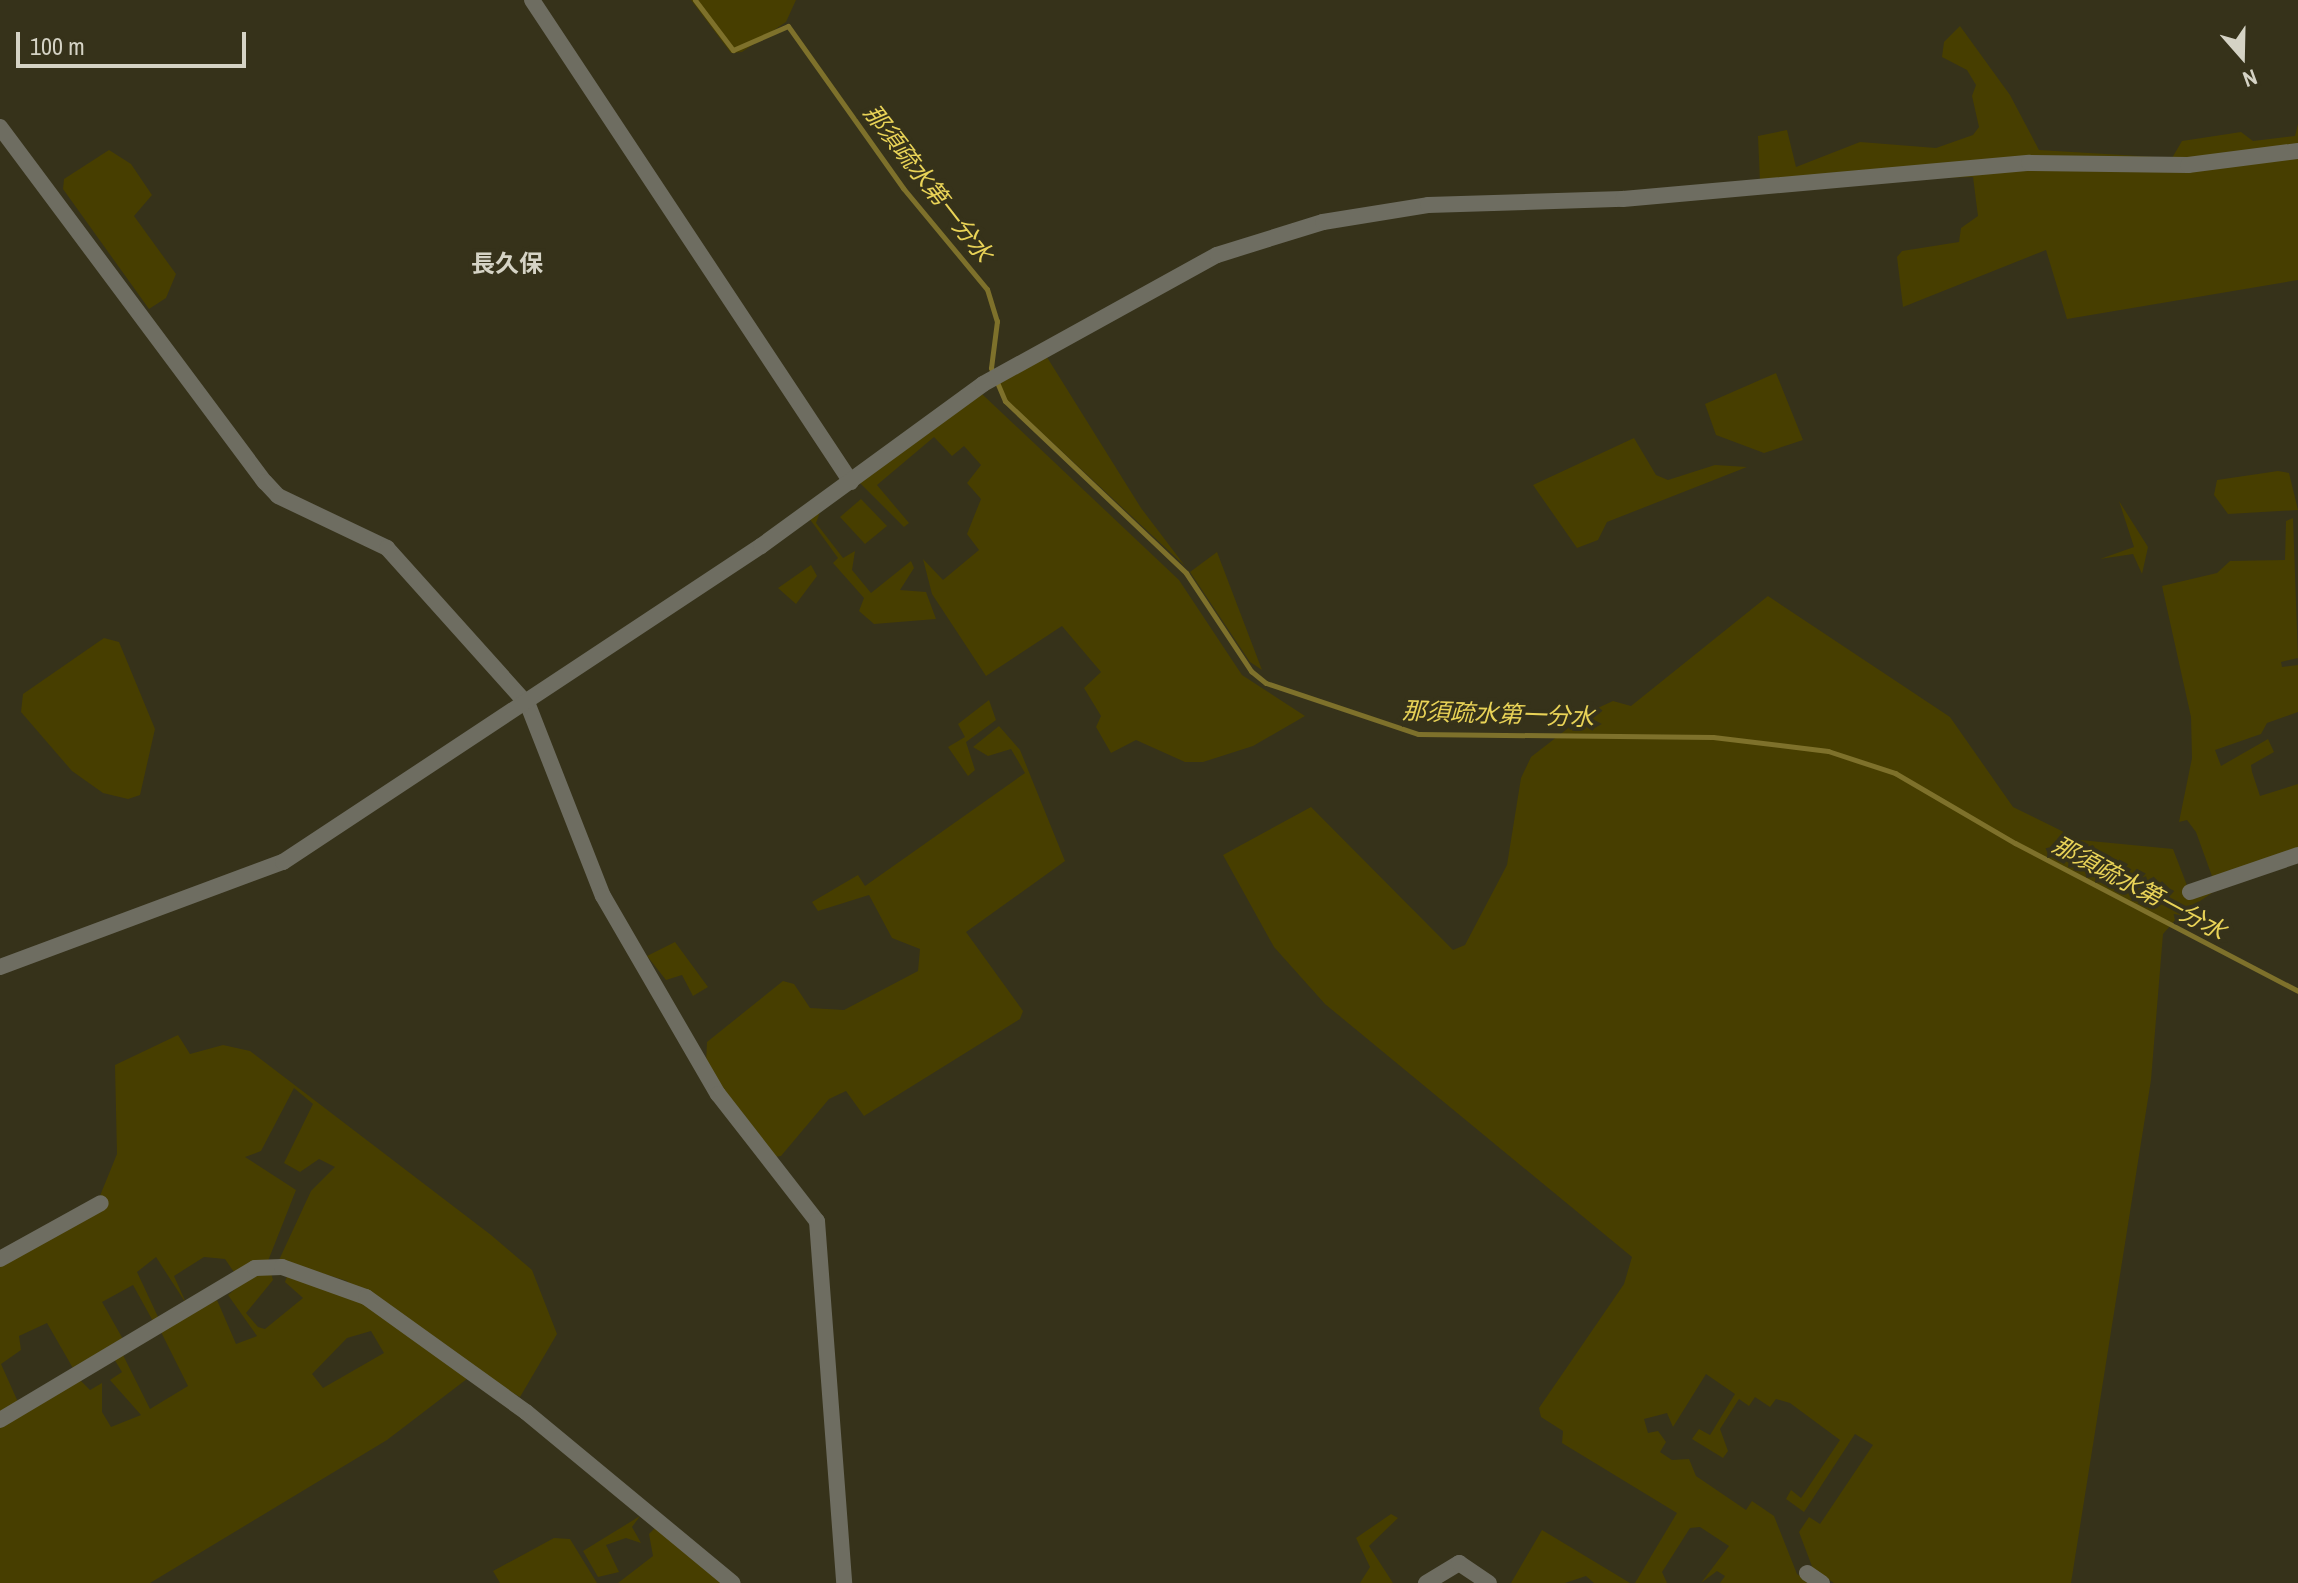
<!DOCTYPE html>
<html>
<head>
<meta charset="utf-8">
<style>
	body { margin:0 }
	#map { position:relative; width:2298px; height:1583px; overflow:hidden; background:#36321a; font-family:"Archivo Narrow","Noto Sans JP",sans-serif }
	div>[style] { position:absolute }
	.green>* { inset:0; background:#473e00 }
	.stream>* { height:5px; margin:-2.5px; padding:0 2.5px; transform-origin:2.5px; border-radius:2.5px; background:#7e712b }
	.street>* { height:16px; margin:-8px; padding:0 8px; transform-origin:8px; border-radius:8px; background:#6e6d61 }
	span { translate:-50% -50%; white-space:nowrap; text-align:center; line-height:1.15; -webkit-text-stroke:8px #36321a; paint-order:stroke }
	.water-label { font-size:24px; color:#e9d357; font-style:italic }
	.neighbourhood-label { font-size:24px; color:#d5d3c5; font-weight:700 }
	.north { position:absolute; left:2202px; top:16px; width:80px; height:80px; -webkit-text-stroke:6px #36321a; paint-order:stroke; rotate:160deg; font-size:22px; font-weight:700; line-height:32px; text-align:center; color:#d5d3c5 }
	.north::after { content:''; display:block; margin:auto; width:28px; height:36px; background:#d5d3c5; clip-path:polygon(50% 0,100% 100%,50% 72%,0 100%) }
	.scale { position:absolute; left:16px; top:32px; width:230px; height:36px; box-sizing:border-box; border:4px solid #d5d3c5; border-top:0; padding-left:10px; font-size:24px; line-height:28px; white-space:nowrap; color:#d5d3c5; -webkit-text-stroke:6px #36321a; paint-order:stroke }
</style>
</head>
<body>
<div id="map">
	<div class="green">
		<i style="clip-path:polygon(691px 0,796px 0,786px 22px,742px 52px,731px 53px)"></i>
		<i style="clip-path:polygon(1960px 26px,2010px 95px,2039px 150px,2172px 158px,2182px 141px,2241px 132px,2253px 141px,2295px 136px,2298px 124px,2298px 280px,2067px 319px,2046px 250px,1903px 307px,1897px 257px,1902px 251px,1959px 242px,1961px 228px,1978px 216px,1973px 177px,1760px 183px,1758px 136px,1787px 130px,1796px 167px,1860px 142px,1936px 148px,1973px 135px,1979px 127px,1972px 96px,1976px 85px,1967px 70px,1942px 57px,1944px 42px)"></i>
		<i style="clip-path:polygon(109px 150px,131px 164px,152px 195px,134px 216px,176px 274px,166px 298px,149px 309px,63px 189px,64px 179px)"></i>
		<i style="clip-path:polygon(1045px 354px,1141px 508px,1185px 566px,1007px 400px,998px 382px)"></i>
		<i style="clip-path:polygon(1776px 373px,1803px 440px,1764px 453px,1716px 435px,1705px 404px)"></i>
		<i style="clip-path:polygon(982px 394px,1179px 580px,1242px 675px,1305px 716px,1253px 746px,1203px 762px,1185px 762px,1136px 740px,1111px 753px,1096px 727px,1101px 716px,1084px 688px,1101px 672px,1062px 626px,986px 676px,932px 594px,923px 559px,943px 580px,979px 550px,967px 534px,981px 499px,967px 483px,981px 465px,964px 446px,952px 456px,934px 437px,877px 485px,909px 523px,904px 527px,860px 483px)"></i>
		<i style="clip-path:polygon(1634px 438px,1656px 475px,1668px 480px,1715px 465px,1747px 467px,1607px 522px,1598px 540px,1577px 548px,1533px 485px)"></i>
		<i style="clip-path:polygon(2278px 471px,2289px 473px,2298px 510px,2228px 514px,2214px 495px,2217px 480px)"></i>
		<i style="clip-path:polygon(861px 499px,887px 526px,865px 544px,840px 517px)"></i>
		<i style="clip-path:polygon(2119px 501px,2148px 547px,2142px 574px,2133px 554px,2100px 559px,2134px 547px)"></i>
		<i style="clip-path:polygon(820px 512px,816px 523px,843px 558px,855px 551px,852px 570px,871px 593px,911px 561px,914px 568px,900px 590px,926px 592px,936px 619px,874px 624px,859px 611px,864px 598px,833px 563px,838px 558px,809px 518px)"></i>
		<i style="clip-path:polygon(2293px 518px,2298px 658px,2281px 662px,2282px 667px,2298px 665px,2298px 712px,2267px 723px,2261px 734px,2215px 750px,2221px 766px,2268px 739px,2274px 752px,2251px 765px,2252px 772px,2260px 796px,2298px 784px,2298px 850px,2213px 879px,2196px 832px,2187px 820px,2179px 822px,2192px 758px,2191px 717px,2162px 586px,2217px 573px,2230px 561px,2285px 560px,2286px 521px)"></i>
		<i style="clip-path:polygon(1217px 552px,1262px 670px,1250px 662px,1190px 572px)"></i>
		<i style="clip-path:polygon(811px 565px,817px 576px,796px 604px,778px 588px)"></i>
		<i style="clip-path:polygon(1768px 596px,1950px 717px,2013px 807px,2080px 840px,2173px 849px,2188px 888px,2212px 893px,2197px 903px,2203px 930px,2177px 918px,2163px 934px,2151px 1080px,2071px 1583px,1834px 1583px,1813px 1569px,1799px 1532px,1809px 1517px,1820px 1524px,1873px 1445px,1855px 1434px,1804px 1512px,1786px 1499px,1791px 1490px,1801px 1498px,1840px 1440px,1790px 1403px,1776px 1399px,1770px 1407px,1755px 1397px,1749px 1406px,1739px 1399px,1720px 1429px,1728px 1451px,1723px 1458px,1692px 1439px,1699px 1429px,1710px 1435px,1735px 1394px,1706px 1374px,1673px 1427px,1667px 1413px,1644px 1419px,1648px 1433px,1658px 1431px,1666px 1442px,1660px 1452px,1672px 1460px,1689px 1459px,1696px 1476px,1746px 1510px,1752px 1501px,1774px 1516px,1797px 1574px,1810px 1583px,1720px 1583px,1725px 1576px,1717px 1571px,1701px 1583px,1729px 1546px,1700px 1527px,1690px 1528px,1662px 1572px,1667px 1583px,1635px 1583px,1677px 1513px,1562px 1443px,1563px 1431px,1541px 1417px,1539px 1408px,1624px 1284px,1632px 1257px,1325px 1004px,1274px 947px,1223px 855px,1311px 807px,1453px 950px,1465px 945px,1507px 865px,1521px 778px,1531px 757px,1589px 712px,1613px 701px,1631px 706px)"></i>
		<i style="clip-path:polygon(104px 638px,119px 642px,155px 729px,140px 795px,128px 799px,103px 793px,72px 771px,21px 712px,23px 694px)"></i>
		<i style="clip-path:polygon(989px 700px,996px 720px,966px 742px,975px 770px,968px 776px,948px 747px,965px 737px,958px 724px)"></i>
		<i style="clip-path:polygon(999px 726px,1020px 750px,1065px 861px,966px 932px,1023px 1011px,1020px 1019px,864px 1116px,846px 1091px,829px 1099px,781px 1156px,774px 1157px,747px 1129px,706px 1063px,707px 1042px,783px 981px,794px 984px,810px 1008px,844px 1010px,918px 971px,920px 949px,892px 938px,869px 895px,818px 911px,812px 902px,858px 875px,865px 886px,1025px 773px,1011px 749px,988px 756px,973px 747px)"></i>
		<i style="clip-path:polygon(675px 942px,708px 987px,693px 996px,682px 975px,666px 980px,647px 956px)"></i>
		<i style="clip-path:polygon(evenodd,178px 1035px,190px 1054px,223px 1045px,250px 1051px,491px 1235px,532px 1270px,557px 1334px,520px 1397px,476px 1372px,387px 1440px,150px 1583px,0 1583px,0 1423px,78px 1378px,90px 1390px,102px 1383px,102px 1412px,111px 1427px,141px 1415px,110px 1380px,122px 1372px,113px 1357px,122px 1353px,150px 1409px,188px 1386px,160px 1330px,217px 1300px,236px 1344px,257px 1336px,228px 1295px,251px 1276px,271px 1273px,273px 1280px,246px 1313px,258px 1327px,265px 1329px,303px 1298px,285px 1282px,288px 1273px,355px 1298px,347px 1281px,279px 1260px,311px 1191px,335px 1167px,319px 1159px,300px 1172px,284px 1163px,313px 1104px,294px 1088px,261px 1151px,245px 1157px,296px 1190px,268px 1261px,236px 1275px,225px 1259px,204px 1257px,174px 1276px,187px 1305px,156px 1257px,137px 1272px,159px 1319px,154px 1323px,133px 1285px,102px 1302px,124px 1341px,74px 1370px,47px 1323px,19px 1336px,21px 1350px,1px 1364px,18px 1402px,0 1413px,0 1264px,93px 1213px,117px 1154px,115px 1065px,178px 1035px,371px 1331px,384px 1353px,323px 1388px,312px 1374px,347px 1338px,371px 1331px)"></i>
		<i style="clip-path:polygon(1391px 1514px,1398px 1518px,1369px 1546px,1393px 1583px,1360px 1583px,1370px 1567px,1356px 1538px)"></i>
		<i style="clip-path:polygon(640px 1516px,632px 1527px,641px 1543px,626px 1538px,606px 1545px,619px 1572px,598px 1577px,583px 1551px)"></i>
		<i style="clip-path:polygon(657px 1526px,727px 1583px,618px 1583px,653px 1556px,649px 1534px)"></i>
		<i style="clip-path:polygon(1542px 1530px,1630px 1583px,1594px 1583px,1586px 1576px,1565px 1583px,1511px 1583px)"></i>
		<i style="clip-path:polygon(554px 1538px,570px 1539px,597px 1583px,500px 1583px,493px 1571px)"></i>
	</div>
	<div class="stream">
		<i style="left:695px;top:0;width:63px;rotate:52.8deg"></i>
		<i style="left:733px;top:50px;width:60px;rotate:-23.6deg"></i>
		<i style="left:788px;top:26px;width:199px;rotate:54.6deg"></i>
		<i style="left:903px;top:188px;width:131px;rotate:50.3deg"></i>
		<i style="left:987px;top:289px;width:34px;rotate:73deg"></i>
		<i style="left:997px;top:321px;width:47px;rotate:97.3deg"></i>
		<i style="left:991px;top:368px;width:36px;rotate:67deg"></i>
		<i style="left:1005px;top:401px;width:250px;rotate:43.5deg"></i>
		<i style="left:1186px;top:573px;width:118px;rotate:56.4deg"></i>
		<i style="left:1251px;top:671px;width:19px;rotate:39deg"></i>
		<i style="left:1266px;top:683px;width:160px;rotate:18.5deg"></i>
		<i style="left:1418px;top:734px;width:295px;rotate:0.6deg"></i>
		<i style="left:1713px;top:737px;width:116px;rotate:6.9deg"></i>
		<i style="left:1828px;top:751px;width:71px;rotate:18.2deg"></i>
		<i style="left:1895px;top:773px;width:139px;rotate:30.3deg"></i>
		<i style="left:2015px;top:843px;width:319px;rotate:27.6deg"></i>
	</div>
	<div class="street">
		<i style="left:532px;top:0;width:578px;rotate:56.5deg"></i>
		<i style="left:0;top:127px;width:443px;rotate:53.3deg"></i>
		<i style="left:265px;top:482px;width:19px;rotate:47deg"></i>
		<i style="left:278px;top:496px;width:121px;rotate:25.5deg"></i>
		<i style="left:387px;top:548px;width:211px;rotate:48.1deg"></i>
		<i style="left:528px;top:705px;width:205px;rotate:68.6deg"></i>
		<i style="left:603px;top:896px;width:229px;rotate:59.9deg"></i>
		<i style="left:718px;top:1094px;width:161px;rotate:52.1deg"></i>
		<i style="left:817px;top:1221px;width:363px;rotate:85.7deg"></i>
		<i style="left:2190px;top:892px;width:114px;rotate:-18.9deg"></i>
		<i style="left:0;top:967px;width:302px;rotate:-20.4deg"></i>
		<i style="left:283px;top:862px;width:573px;rotate:-33.47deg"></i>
		<i style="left:761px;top:546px;width:275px;rotate:-36.1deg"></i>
		<i style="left:983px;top:384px;width:267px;rotate:-28.9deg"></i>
		<i style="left:1217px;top:255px;width:111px;rotate:-17.3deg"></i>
		<i style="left:1323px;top:222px;width:106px;rotate:-9.2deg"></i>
		<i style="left:1428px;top:205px;width:195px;rotate:-1.8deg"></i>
		<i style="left:1623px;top:199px;width:408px;rotate:-5.1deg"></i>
		<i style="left:2029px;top:163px;width:159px;rotate:0.7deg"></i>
		<i style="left:2188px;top:165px;width:111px;rotate:-7.3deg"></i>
		<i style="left:0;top:1259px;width:115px;rotate:-29deg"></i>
		<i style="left:0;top:1420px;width:297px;rotate:-30.8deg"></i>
		<i style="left:255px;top:1268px;width:27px;rotate:-2deg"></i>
		<i style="left:282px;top:1267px;width:89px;rotate:19.7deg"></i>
		<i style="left:366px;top:1297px;width:197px;rotate:35.7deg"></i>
		<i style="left:526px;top:1412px;width:268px;rotate:39.6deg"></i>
		<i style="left:1807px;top:1573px;width:18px;rotate:34deg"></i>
		<i style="left:1426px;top:1583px;width:39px;rotate:-31deg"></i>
		<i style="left:1459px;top:1563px;width:36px;rotate:34deg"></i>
	</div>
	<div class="water-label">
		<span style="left:928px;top:183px;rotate:52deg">那須疏水第一分水</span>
		<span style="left:1498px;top:714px;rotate:2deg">那須疏水第一分水</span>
		<span style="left:2139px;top:888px;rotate:28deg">那須疏水第一分水</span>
	</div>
	<div class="neighbourhood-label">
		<span style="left:507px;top:264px">長久保</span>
	</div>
	<div class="north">N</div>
	<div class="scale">100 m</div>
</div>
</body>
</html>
